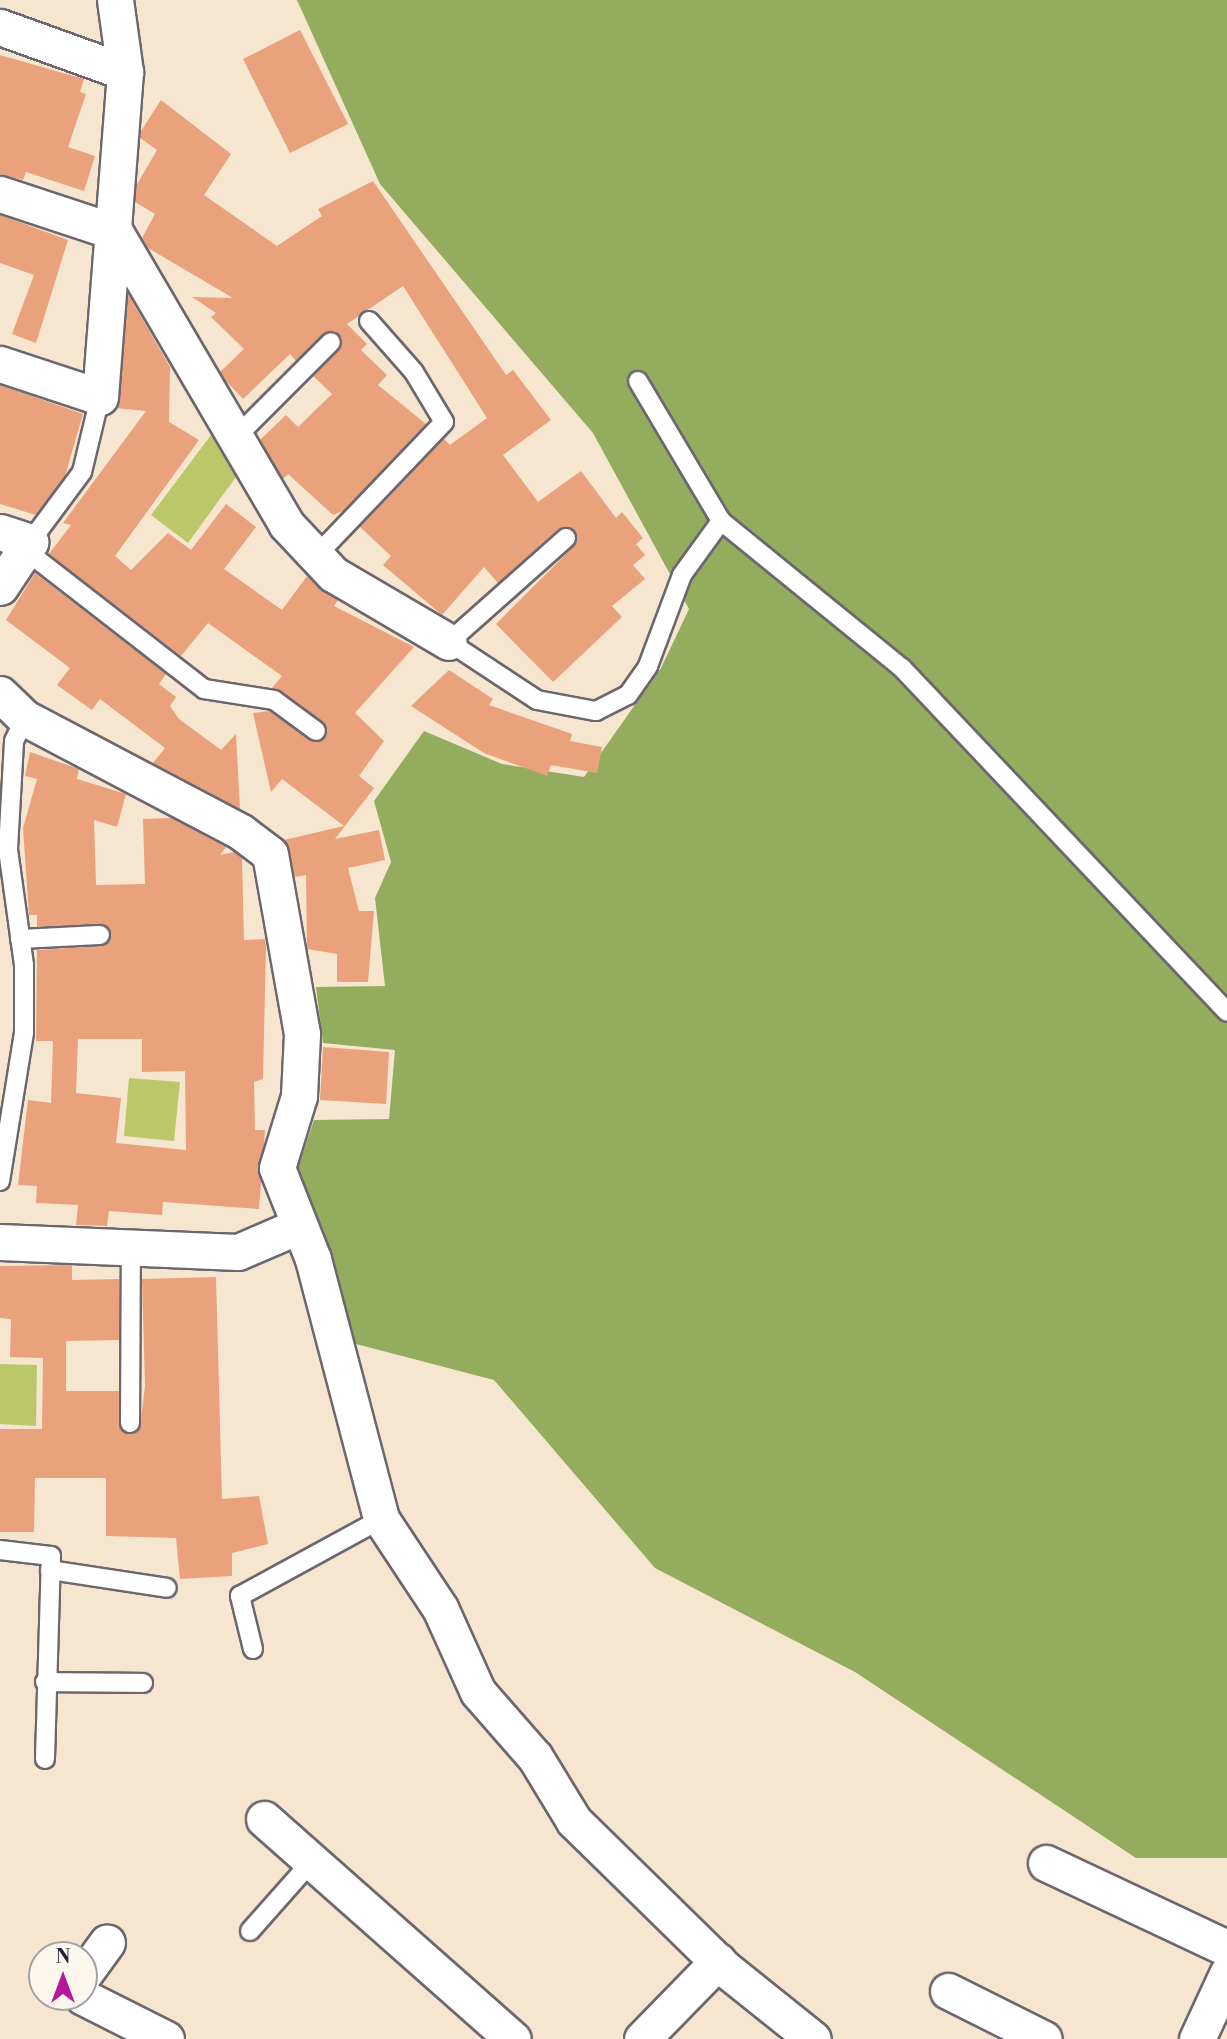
<!DOCTYPE html>
<html>
<head>
<meta charset="utf-8">
<style>
	body { margin:0 }
	#map { position:relative; width:1227px; height:2039px; overflow:hidden; background:#f6e6cf; font-family:"Libre Bodoni",serif }
	div>[style] { position:absolute }
	.green>* { inset:0; background:#bbc769 }
	.forest>* { inset:0; background:#94ac5d }
	.building>* { inset:0; background:#e9a27c }
	.roads { filter:drop-shadow(2px 0 #6c676f) drop-shadow(-2px 0 #6c676f) drop-shadow(0 2px #6c676f) drop-shadow(0 -2px #6c676f) }
	.lane>* { height:18px; margin:-9px; padding:0 9px; transform-origin:9px; border-radius:9px; background:#fff }
	.street>* { height:35px; margin:-17.5px; padding:0 17.5px; transform-origin:17.5px; border-radius:17.5px; background:#fff }
	span { translate:-50% -50%; white-space:nowrap; text-align:center; line-height:1.15; -webkit-text-stroke:6px #fbf7ec; paint-order:stroke }
	.north { position:absolute; left:28px; top:1941px; width:70px; height:70px; box-sizing:border-box; background:#fbf7ec; border:2px solid #a4a2a5; border-radius:50%; rotate:0deg; font-size:19px; font-weight:700; line-height:28px; text-align:center; color:#22223b }
	.north::after { content:''; display:block; margin:auto; width:24px; height:32px; background:#b5179e; clip-path:polygon(50% 0,100% 100%,50% 72%,0 100%) }
</style>
</head>
<body>
<div id="map">
	<div class="green">
		<i style="clip-path:polygon(211px 435px,236px 477px,188px 543px,151px 515px)"></i>
		<i style="clip-path:polygon(129px 1078px,180px 1082px,174px 1141px,124px 1136px)"></i>
		<i style="clip-path:polygon(0 1364px,37px 1365px,36px 1426px,0 1424px)"></i>
	</div>
	<div class="forest">
		<i style="clip-path:polygon(297px 0,1227px 0,1227px 1858px,1136px 1858px,855px 1672px,655px 1568px,494px 1380px,356px 1344px,296px 1174px,314px 1120px,389px 1119px,395px 1050px,323px 1043px,316px 987px,385px 986px,375px 898px,391px 862px,374px 801px,424px 731px,502px 764px,584px 777px,661px 668px,689px 609px,593px 433px,380px 184px)"></i>
	</div>
	<div class="building">
		<i style="clip-path:polygon(300px 30px,348px 124px,290px 153px,243px 59px)"></i>
		<i style="clip-path:polygon(0 55px,84px 79px,80px 92px,86px 94px,68px 147px,95px 156px,84px 191px,26px 172px,23px 180px,0 174px)"></i>
		<i style="clip-path:polygon(161px 100px,231px 154px,204px 195px,277px 246px,322px 216px,318px 209px,373px 181px,506px 375px,513px 370px,551px 420px,503px 455px,538px 502px,581px 471px,616px 518px,622px 512px,643px 538px,636px 544px,645px 555px,633px 565px,645px 579px,612px 606px,622px 617px,553px 682px,496px 624px,574px 546px,574px 530px,558px 529px,498px 583px,484px 567px,442px 615px,383px 565px,391px 556px,360px 527px,444px 439px,450px 445px,487px 418px,403px 286px,347px 324px,367px 344px,361px 350px,387px 375px,378px 385px,426px 424px,343px 511px,333px 515px,288px 474px,283px 479px,260px 440px,286px 415px,298px 427px,332px 394px,313px 376px,339px 349px,342px 338px,335px 331px,324px 334px,296px 361px,290px 354px,243px 399px,225px 380px,220px 372px,244px 349px,211px 317px,216px 313px,192px 297px,233px 298px,148px 248px,142px 238px,155px 214px,135px 202px,136px 186px,157px 150px,140px 138px,141px 131px)"></i>
		<i style="clip-path:polygon(0 215px,68px 240px,36px 343px,12px 334px,34px 275px,0 263px)"></i>
		<i style="clip-path:polygon(128px 294px,170px 367px,169px 422px,199px 440px,115px 556px,131px 570px,168px 533px,191px 550px,226px 504px,256px 527px,224px 569px,282px 610px,307px 576px,338px 600px,334px 606px,414px 647px,355px 713px,384px 741px,359px 776px,374px 788px,335px 839px,379px 830px,385px 860px,348px 868px,359px 911px,374px 911px,368px 982px,337px 982px,337px 954px,307px 949px,306px 875px,295px 877px,284px 840px,344px 826px,282px 779px,271px 792px,253px 713px,269px 711px,314px 742px,325px 738px,326px 726px,272px 688px,282px 676px,208px 623px,181px 656px,49px 554px,71px 525px,63px 523px,146px 411px,116px 408px)"></i>
		<i style="clip-path:polygon(0 385px,83px 414px,65px 476px,36px 515px,0 504px)"></i>
		<i style="clip-path:polygon(35px 573px,166px 674px,159px 684px,176px 697px,170px 706px,179px 719px,221px 750px,236px 734px,240px 809px,153px 763px,165px 748px,100px 699px,92px 710px,57px 685px,70px 668px,6px 620px)"></i>
		<i style="clip-path:polygon(449px 670px,493px 699px,489px 705px,572px 734px,570px 741px,602px 747px,597px 773px,551px 765px,547px 776px,484px 753px,411px 706px)"></i>
		<i style="clip-path:polygon(evenodd,30px 752px,79px 769px,77px 779px,126px 794px,117px 827px,94px 820px,96px 885px,145px 884px,143px 819px,172px 818px,226px 847px,220px 855px,234px 852px,242px 858px,244px 940px,265px 939px,266px 946px,263px 1079px,254px 1082px,255px 1130px,265px 1130px,259px 1209px,163px 1202px,162px 1215px,109px 1211px,107px 1226px,76px 1225px,78px 1205px,36px 1203px,37px 1186px,18px 1185px,28px 1100px,51px 1103px,53px 1041px,36px 1041px,37px 950px,101px 946px,111px 935px,100px 924px,37px 927px,37px 915px,29px 915px,23px 828px,37px 779px,25px 776px,30px 752px,78px 1039px,142px 1039px,142px 1072px,185px 1071px,186px 1150px,116px 1143px,121px 1098px,76px 1093px,78px 1039px)"></i>
		<i style="clip-path:polygon(323px 1047px,389px 1052px,386px 1104px,320px 1100px)"></i>
		<i style="clip-path:polygon(72px 1265px,72px 1280px,119px 1279px,119px 1340px,66px 1341px,66px 1391px,119px 1391px,119px 1424px,129px 1434px,140px 1428px,145px 1386px,142px 1279px,216px 1277px,222px 1499px,259px 1496px,268px 1544px,232px 1553px,232px 1576px,180px 1579px,176px 1538px,106px 1536px,106px 1478px,35px 1478px,34px 1532px,0 1532px,0 1429px,42px 1429px,43px 1358px,10px 1357px,11px 1319px,0 1318px,0 1266px)"></i>
	</div>
	<div class="roads">
		<div class="lane">
			<i style="left:638px;top:381px;width:163px;rotate:59.3deg"></i>
			<i style="left:721px;top:521px;width:233px;rotate:39.1deg"></i>
			<i style="left:902px;top:668px;width:473px;rotate:46.6deg"></i>
			<i style="left:100px;top:397px;width:77px;rotate:103.5deg"></i>
			<i style="left:82px;top:472px;width:87px;rotate:126.6deg"></i>
			<i style="left:30px;top:542px;width:16px;rotate:75deg"></i>
			<i style="left:34px;top:557px;width:215px;rotate:37.8deg"></i>
			<i style="left:204px;top:689px;width:71px;rotate:8.9deg"></i>
			<i style="left:274px;top:700px;width:52px;rotate:36.4deg"></i>
			<i style="left:236px;top:437px;width:134px;rotate:-45deg"></i>
			<i style="left:566px;top:538px;width:157px;rotate:138.4deg"></i>
			<i style="left:449px;top:642px;width:105px;rotate:33.4deg"></i>
			<i style="left:537px;top:700px;width:60px;rotate:10.6deg"></i>
			<i style="left:596px;top:711px;width:36px;rotate:-27deg"></i>
			<i style="left:628px;top:695px;width:35px;rotate:-55deg"></i>
			<i style="left:648px;top:666px;width:97px;rotate:-69.5deg"></i>
			<i style="left:682px;top:575px;width:67px;rotate:-54.2deg"></i>
			<i style="left:316px;top:556px;width:185px;rotate:-46.3deg"></i>
			<i style="left:444px;top:422px;width:58px;rotate:-121deg"></i>
			<i style="left:414px;top:372px;width:68px;rotate:-131.4deg"></i>
			<i style="left:20px;top:939px;width:80px;rotate:-2.9deg"></i>
			<i style="left:0;top:1181px;width:151px;rotate:-80.8deg"></i>
			<i style="left:24px;top:1032px;width:67px;rotate:-90deg"></i>
			<i style="left:24px;top:965px;width:117px;rotate:-97.9deg"></i>
			<i style="left:8px;top:849px;width:108px;rotate:-86.8deg"></i>
			<i style="left:14px;top:741px;width:25px;rotate:-64deg"></i>
			<i style="left:130px;top:1423px;width:173px;rotate:-89.7deg"></i>
			<i style="left:0;top:1550px;width:51px;rotate:6.7deg"></i>
			<i style="left:51px;top:1556px;width:203px;rotate:91.7deg"></i>
			<i style="left:50px;top:1570px;width:118px;rotate:8.7deg"></i>
			<i style="left:253px;top:1649px;width:55px;rotate:-103.8deg"></i>
			<i style="left:240px;top:1596px;width:161px;rotate:-28.6deg"></i>
			<i style="left:45px;top:1682px;width:98px;rotate:0.6deg"></i>
			<i style="left:250px;top:1931px;width:94px;rotate:-48.5deg"></i>
		</div>
		<div class="street">
			<i style="left:0;top:27px;width:133px;rotate:19.8deg"></i>
			<i style="left:0;top:194px;width:121px;rotate:18.3deg"></i>
			<i style="left:115px;top:232px;width:338px;rotate:59.6deg"></i>
			<i style="left:286px;top:524px;width:69px;rotate:46.8deg"></i>
			<i style="left:333px;top:574px;width:134px;rotate:30.4deg"></i>
			<i style="left:0;top:364px;width:105px;rotate:18.3deg"></i>
			<i style="left:100px;top:397px;width:326px;rotate:-85.6deg"></i>
			<i style="left:125px;top:72px;width:73px;rotate:-97.9deg"></i>
			<i style="left:0;top:532px;width:32px;rotate:18deg"></i>
			<i style="left:30px;top:542px;width:54px;rotate:123.7deg"></i>
			<i style="left:0;top:694px;width:35px;rotate:44deg"></i>
			<i style="left:25px;top:718px;width:244px;rotate:27.8deg"></i>
			<i style="left:241px;top:832px;width:36px;rotate:37deg"></i>
			<i style="left:270px;top:854px;width:183px;rotate:79.9deg"></i>
			<i style="left:302px;top:1034px;width:62px;rotate:92.8deg"></i>
			<i style="left:299px;top:1096px;width:75px;rotate:107deg"></i>
			<i style="left:277px;top:1168px;width:98px;rotate:68.4deg"></i>
			<i style="left:313px;top:1259px;width:269px;rotate:75.3deg"></i>
			<i style="left:381px;top:1519px;width:107px;rotate:56.5deg"></i>
			<i style="left:440px;top:1608px;width:92px;rotate:65.7deg"></i>
			<i style="left:478px;top:1692px;width:86px;rotate:48.8deg"></i>
			<i style="left:535px;top:1757px;width:75px;rotate:58.6deg"></i>
			<i style="left:574px;top:1821px;width:209px;rotate:44.4deg"></i>
			<i style="left:723px;top:1967px;width:115px;rotate:38.7deg"></i>
			<i style="left:0;top:1242px;width:238px;rotate:2.4deg"></i>
			<i style="left:238px;top:1252px;width:63px;rotate:-23.3deg"></i>
			<i style="left:264px;top:1819px;width:332px;rotate:41.5deg"></i>
			<i style="left:1046px;top:1863px;width:200px;rotate:25.2deg"></i>
			<i style="left:84px;top:1974px;width:39px;rotate:-54deg"></i>
			<i style="left:948px;top:1991px;width:107px;rotate:26.6deg"></i>
			<i style="left:83px;top:1997px;width:93px;rotate:26.8deg"></i>
			<i style="left:642px;top:2039px;width:109px;rotate:-45.7deg"></i>
			<i style="left:1197px;top:2039px;width:72px;rotate:-65.2deg"></i>
		</div>
	</div>
	<div class="north">N</div>
</div>
</body>
</html>
